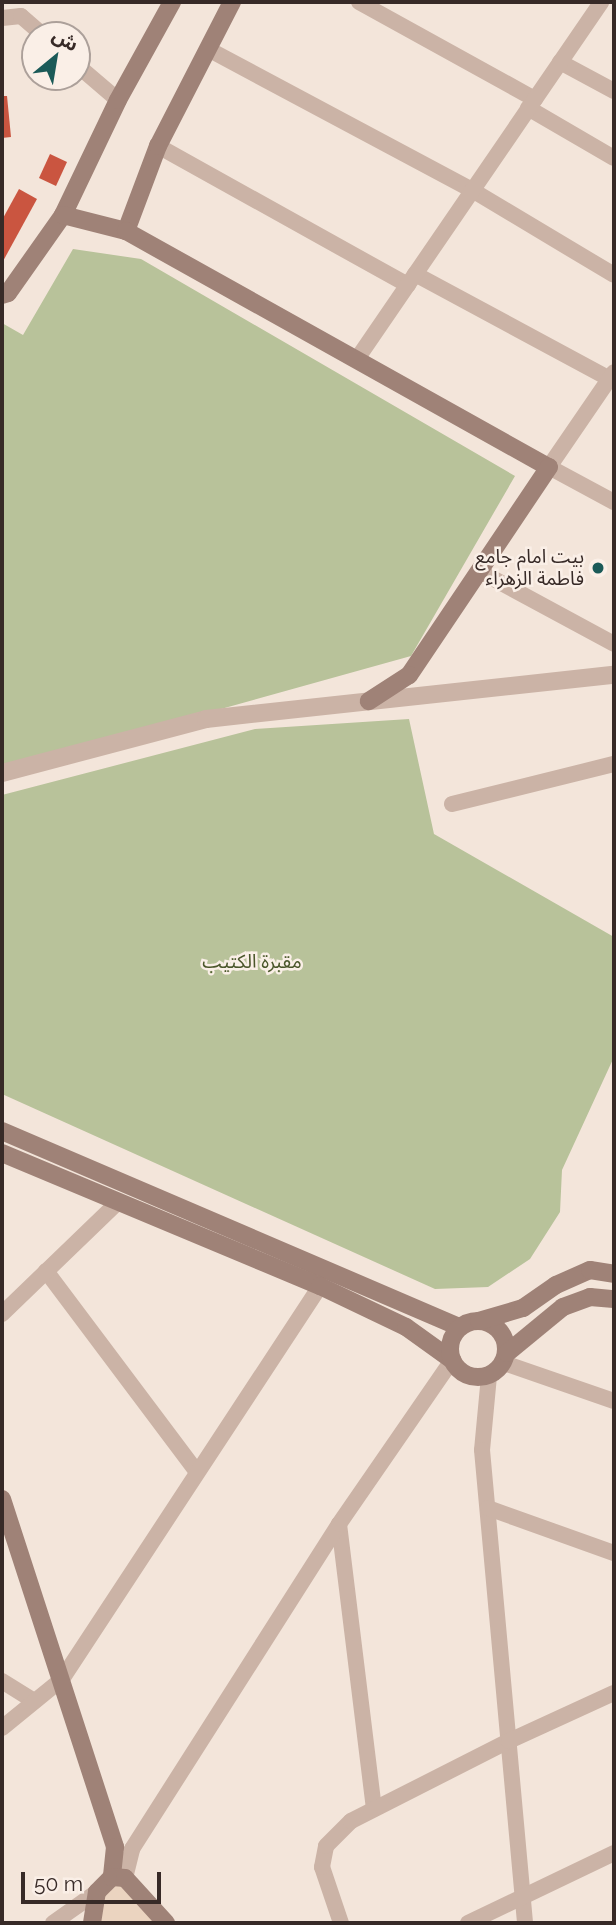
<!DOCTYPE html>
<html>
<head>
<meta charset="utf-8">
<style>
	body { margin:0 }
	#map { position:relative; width:616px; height:1925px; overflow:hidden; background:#f3e5da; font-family:Raleway,"Noto Sans Arabic",sans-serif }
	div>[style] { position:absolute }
	.green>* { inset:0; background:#b8c29a }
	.plaza>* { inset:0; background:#ebd4c0 }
	.building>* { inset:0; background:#ca5540 }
	.minor>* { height:16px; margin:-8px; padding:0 8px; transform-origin:8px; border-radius:8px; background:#cbb3a6 }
	.tertiary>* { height:18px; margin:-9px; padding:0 9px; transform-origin:9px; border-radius:9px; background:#cbb3a6 }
	.secondary>* { height:18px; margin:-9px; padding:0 9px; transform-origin:9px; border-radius:9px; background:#9f8277 }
	.secondary>.ring { margin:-9px; padding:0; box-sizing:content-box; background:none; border:18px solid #9f8277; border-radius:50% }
	.dots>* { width:19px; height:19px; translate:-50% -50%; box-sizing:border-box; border:4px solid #faefe7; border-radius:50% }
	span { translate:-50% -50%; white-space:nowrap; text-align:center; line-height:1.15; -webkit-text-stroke:5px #faefe7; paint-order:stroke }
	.poi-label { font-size:19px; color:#372a27 }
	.right { translate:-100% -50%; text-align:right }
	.park-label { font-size:19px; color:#4a562a }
	.frame { position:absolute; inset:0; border:4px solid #372a27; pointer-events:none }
	.north { position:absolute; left:21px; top:21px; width:70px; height:70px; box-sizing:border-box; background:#faefe7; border:2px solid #aca09a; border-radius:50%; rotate:30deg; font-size:19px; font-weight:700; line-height:28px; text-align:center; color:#372a27 }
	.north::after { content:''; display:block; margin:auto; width:24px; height:32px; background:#1b5a58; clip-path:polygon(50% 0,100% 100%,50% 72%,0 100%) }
	.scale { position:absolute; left:21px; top:1872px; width:140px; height:32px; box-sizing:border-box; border:4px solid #372a27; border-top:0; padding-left:9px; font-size:21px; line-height:24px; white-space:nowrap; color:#372a27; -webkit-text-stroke:5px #faefe7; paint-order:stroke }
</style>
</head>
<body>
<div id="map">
	<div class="green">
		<i style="clip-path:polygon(73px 249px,141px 259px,515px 476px,411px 656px,2px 770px,2px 323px,23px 335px)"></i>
		<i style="clip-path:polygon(409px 719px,434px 834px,614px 937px,614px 1057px,562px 1170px,560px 1212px,530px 1259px,488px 1287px,435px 1289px,2px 1094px,2px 795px,255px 729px)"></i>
	</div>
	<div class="plaza">
		<i style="clip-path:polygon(112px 1877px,166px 1923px,92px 1923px)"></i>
	</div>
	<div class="building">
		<i style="clip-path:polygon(2px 96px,7px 96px,11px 137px,2px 138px)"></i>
		<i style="clip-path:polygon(50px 154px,67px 162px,56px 186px,39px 178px)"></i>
		<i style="clip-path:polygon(19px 189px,37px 199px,2px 263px,2px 220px)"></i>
	</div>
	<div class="minor">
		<i style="left:359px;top:2px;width:201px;rotate:28.9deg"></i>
		<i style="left:2px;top:18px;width:19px;rotate:-6deg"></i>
		<i style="left:21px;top:16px;width:29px;rotate:41deg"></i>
		<i style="left:208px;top:49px;width:299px;rotate:28.1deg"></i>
		<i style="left:472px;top:190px;width:165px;rotate:30.9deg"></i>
		<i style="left:560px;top:62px;width:61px;rotate:28.2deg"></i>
		<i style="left:77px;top:65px;width:54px;rotate:40.5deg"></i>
		<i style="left:528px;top:108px;width:99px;rotate:30.2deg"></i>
		<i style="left:158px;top:146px;width:286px;rotate:29.1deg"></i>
		<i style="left:415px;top:274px;width:226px;rotate:28.3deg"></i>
		<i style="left:357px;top:359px;width:432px;rotate:-55.6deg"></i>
		<i style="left:614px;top:372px;width:115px;rotate:124.4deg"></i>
		<i style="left:549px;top:467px;width:74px;rotate:28.3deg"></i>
		<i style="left:481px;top:572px;width:151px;rotate:28.4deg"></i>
		<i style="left:452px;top:804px;width:167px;rotate:-13.9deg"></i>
		<i style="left:46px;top:1271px;width:251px;rotate:53.1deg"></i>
		<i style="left:2px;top:1314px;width:161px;rotate:-44deg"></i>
		<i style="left:504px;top:1363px;width:116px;rotate:19.1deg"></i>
		<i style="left:489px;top:1376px;width:74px;rotate:95.4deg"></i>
		<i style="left:482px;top:1450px;width:475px;rotate:84.8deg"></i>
		<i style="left:488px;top:1508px;width:134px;rotate:19.7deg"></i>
		<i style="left:339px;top:1524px;width:287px;rotate:83deg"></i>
		<i style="left:2px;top:1681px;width:38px;rotate:32deg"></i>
		<i style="left:2px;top:1728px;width:77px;rotate:-39.2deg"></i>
		<i style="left:62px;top:1679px;width:470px;rotate:-56.7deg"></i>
		<i style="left:125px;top:1878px;width:30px;rotate:-76deg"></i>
		<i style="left:132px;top:1849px;width:385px;rotate:-57.5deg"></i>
		<i style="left:339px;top:1524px;width:199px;rotate:-55.4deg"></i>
		<i style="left:53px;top:1923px;width:54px;rotate:-35.2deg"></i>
		<i style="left:341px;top:1923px;width:59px;rotate:-108.7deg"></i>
		<i style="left:322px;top:1867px;width:21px;rotate:-79deg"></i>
		<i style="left:326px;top:1846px;width:35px;rotate:-45deg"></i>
		<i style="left:351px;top:1821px;width:177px;rotate:-26.9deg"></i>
		<i style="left:509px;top:1741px;width:115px;rotate:-24.6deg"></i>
		<i style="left:468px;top:1923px;width:162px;rotate:-25.6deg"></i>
	</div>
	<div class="tertiary">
		<i style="left:2px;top:773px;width:211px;rotate:-14.8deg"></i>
		<i style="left:206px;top:719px;width:410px;rotate:-6.2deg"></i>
	</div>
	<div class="secondary">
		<i style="left:63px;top:215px;width:127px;rotate:-64.4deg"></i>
		<i style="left:118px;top:100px;width:112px;rotate:-61.1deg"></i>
		<i style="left:126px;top:231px;width:91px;rotate:-69.4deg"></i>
		<i style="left:158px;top:146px;width:162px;rotate:-62.8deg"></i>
		<i style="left:2px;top:295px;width:6px;rotate:-18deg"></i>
		<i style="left:8px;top:293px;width:95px;rotate:-54.8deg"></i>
		<i style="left:63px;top:215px;width:65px;rotate:14.3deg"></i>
		<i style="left:126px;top:231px;width:484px;rotate:29.2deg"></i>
		<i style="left:549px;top:467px;width:251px;rotate:123.9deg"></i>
		<i style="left:409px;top:675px;width:48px;rotate:147deg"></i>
		<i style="left:2px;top:1131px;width:498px;rotate:23.2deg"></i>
		<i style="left:2px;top:1153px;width:345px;rotate:22.7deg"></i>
		<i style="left:320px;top:1286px;width:95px;rotate:25.5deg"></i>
		<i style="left:406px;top:1327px;width:57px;rotate:35.7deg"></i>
		<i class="ring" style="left:450px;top:1321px;width:38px;height:38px"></i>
		<i style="left:479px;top:1321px;width:46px;rotate:-16.5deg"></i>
		<i style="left:523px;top:1308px;width:40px;rotate:-34.9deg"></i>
		<i style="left:556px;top:1285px;width:37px;rotate:-24deg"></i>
		<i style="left:590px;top:1270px;width:24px;rotate:9deg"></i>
		<i style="left:507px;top:1353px;width:72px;rotate:-39.4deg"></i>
		<i style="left:563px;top:1307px;width:29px;rotate:-20deg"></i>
		<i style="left:590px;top:1297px;width:24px;rotate:5deg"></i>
		<i style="left:2px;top:1499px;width:366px;rotate:72deg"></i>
		<i style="left:115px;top:1847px;width:30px;rotate:96deg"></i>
		<i style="left:92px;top:1923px;width:31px;rotate:-81deg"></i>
		<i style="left:97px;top:1892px;width:21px;rotate:-45deg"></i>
		<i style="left:112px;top:1877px;width:13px;rotate:4deg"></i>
		<i style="left:125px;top:1878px;width:61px;rotate:47.7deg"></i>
	</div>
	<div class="dots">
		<i style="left:598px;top:568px;background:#1b5a58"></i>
	</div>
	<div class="poi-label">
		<span class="right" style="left:584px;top:568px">بيت امام جامع<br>فاطمة الزهراء</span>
	</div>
	<div class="park-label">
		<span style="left:252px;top:962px">مقبرة الكتيب</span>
	</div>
	<div class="frame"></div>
	<div class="north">ش</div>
	<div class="scale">50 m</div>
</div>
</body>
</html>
